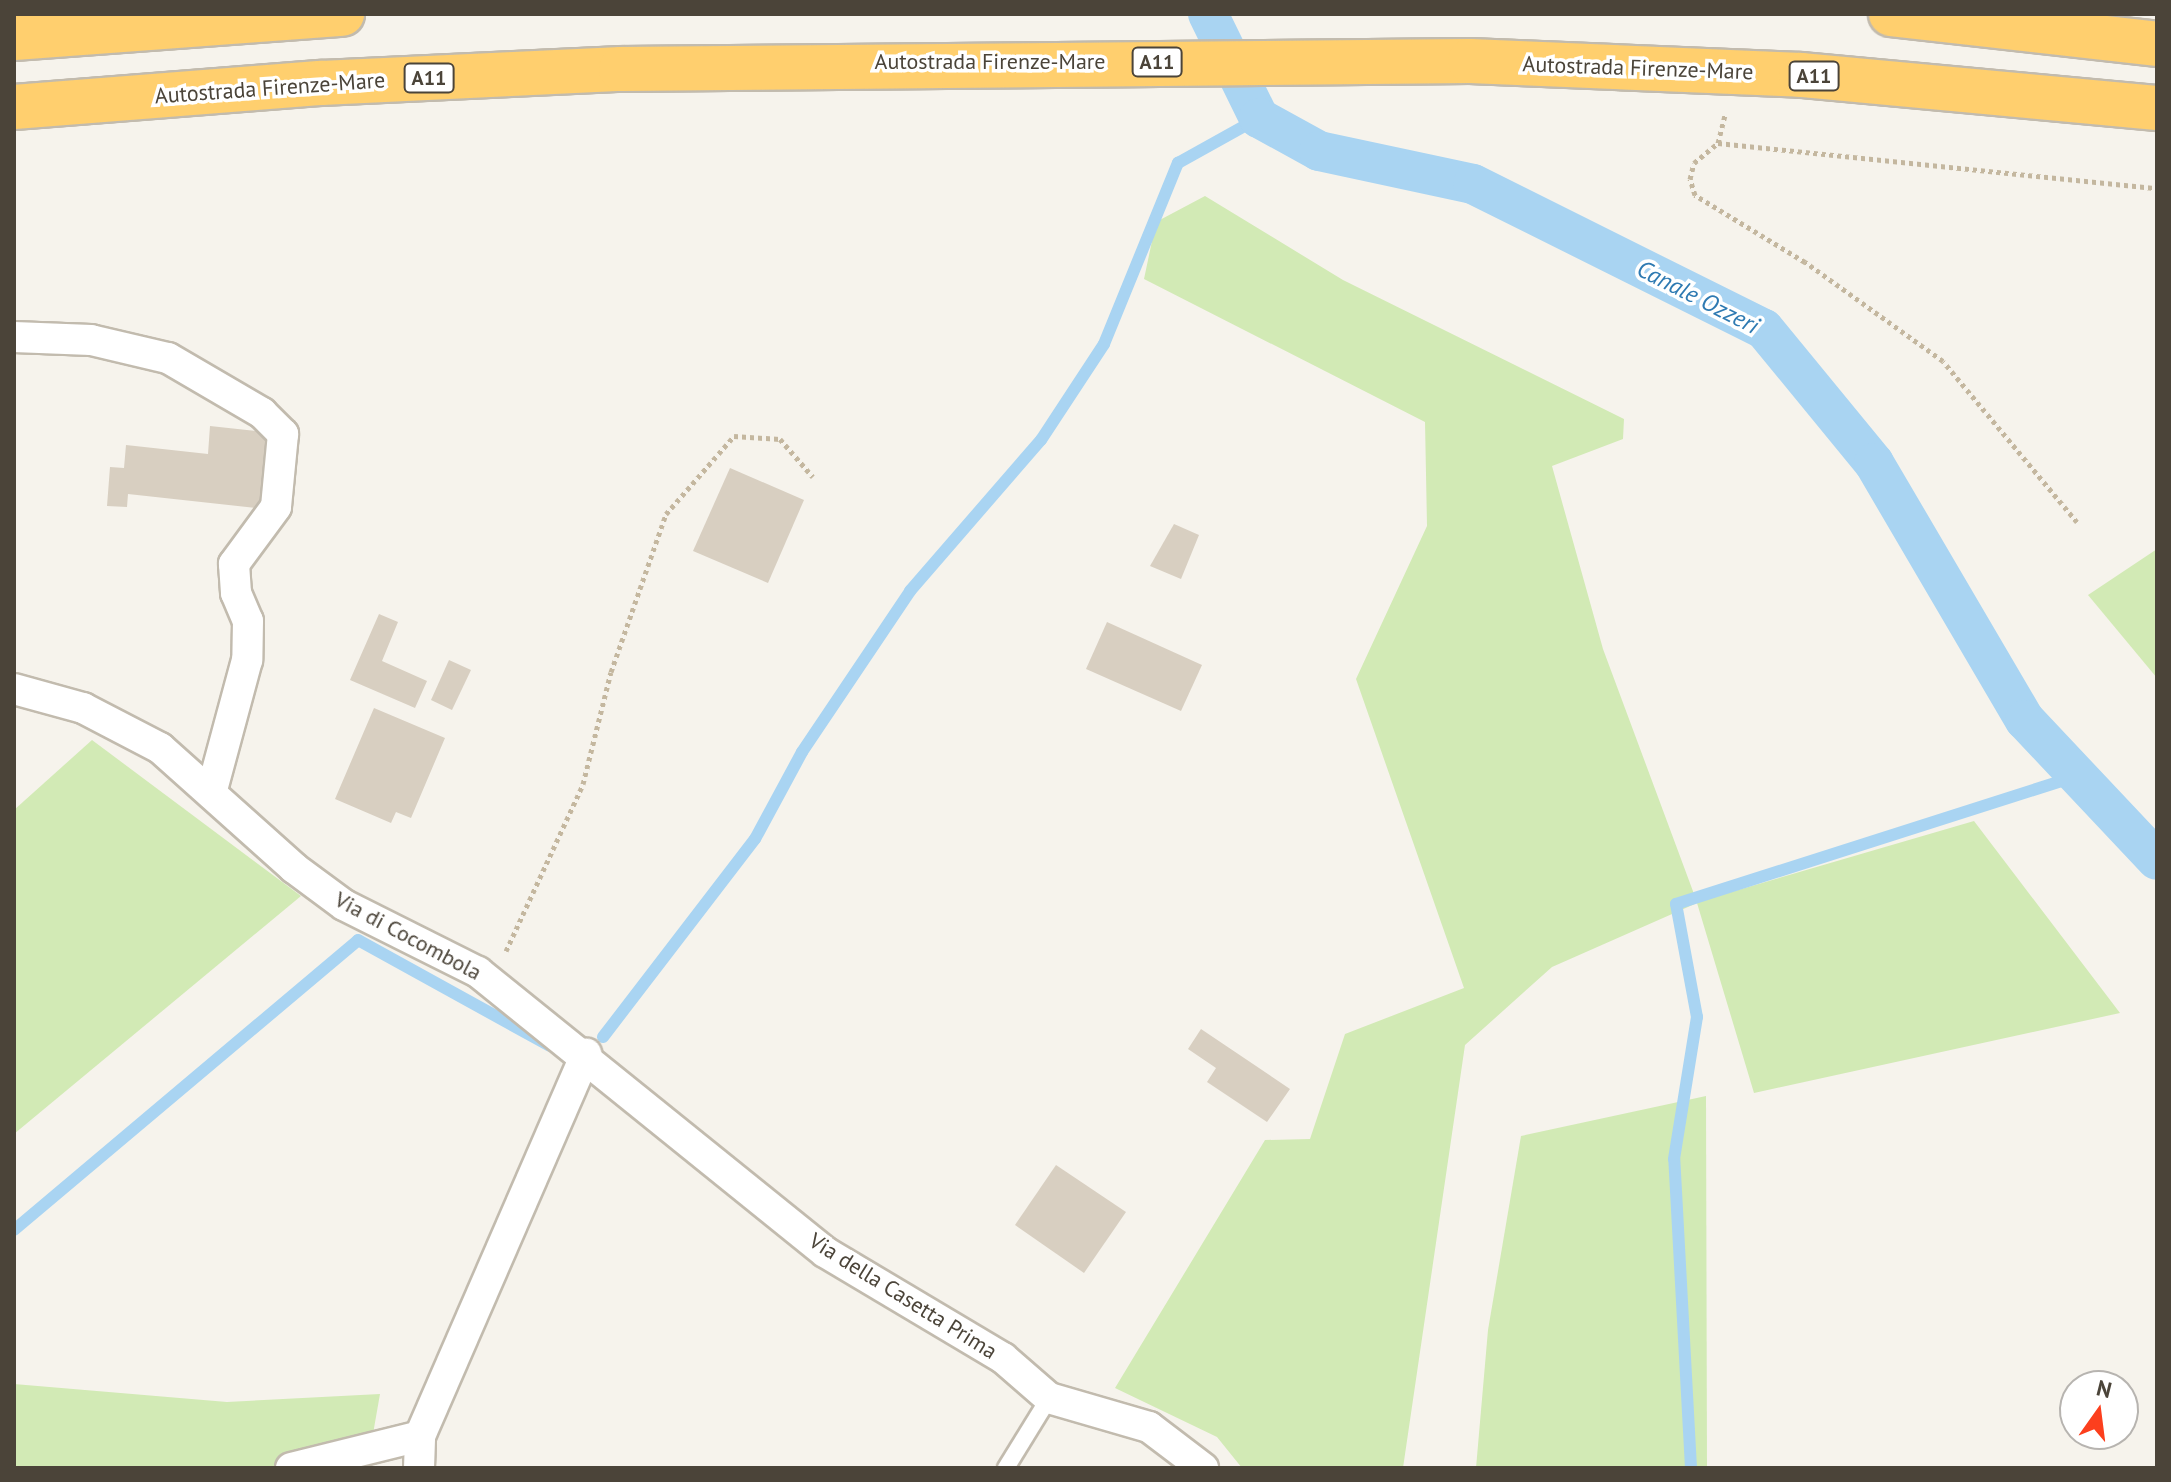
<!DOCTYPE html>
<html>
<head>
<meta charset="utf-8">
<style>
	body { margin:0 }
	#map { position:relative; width:2171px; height:1482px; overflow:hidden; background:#f6f3ec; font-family:"PT Sans",sans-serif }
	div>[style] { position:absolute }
	.green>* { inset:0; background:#d2eab5 }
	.stream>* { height:12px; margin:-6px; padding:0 6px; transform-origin:6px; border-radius:6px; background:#a9d4f2 }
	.canal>* { height:40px; margin:-20px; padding:0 20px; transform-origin:20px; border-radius:20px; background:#a9d4f2 }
	.building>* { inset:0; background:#d8cfc1 }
	.path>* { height:5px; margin-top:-2.5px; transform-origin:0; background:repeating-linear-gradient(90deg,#c4b79f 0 4px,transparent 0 8px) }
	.roads { filter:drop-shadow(2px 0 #c2bbae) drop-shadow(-2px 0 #c2bbae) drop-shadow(0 2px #c2bbae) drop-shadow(0 -2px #c2bbae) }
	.service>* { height:16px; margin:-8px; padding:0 8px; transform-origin:8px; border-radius:8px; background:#fff }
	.minor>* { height:30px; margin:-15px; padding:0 15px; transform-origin:15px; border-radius:15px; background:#fff }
	.motorway>* { height:44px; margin:-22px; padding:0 22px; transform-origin:22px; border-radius:22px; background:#ffcf6e }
	span { translate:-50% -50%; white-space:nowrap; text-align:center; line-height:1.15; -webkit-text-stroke:7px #fff; paint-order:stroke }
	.shield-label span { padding:2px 6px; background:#fff; border:2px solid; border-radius:6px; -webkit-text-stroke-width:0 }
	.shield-label { font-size:20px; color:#4b4439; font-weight:700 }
	.street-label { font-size:22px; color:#4b4439 }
	.water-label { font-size:24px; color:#2e7ab2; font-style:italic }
	.frame { position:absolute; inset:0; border:16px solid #4b4439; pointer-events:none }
	.north { position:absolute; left:2059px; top:1370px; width:80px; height:80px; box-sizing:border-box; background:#fff; border:2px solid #b7b4b0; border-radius:50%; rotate:14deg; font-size:22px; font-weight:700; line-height:32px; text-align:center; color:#4b4439 }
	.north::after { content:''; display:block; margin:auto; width:28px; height:36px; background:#fc3f1d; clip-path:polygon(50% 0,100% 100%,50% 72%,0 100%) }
</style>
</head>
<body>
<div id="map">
	<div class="green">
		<i style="clip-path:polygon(1205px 196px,1343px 280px,1624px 419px,1623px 439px,1552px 466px,1603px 649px,1697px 902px,1974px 821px,2120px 1013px,1754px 1093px,1697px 903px,1552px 967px,1465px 1045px,1403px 1468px,1242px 1468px,1217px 1437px,1115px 1388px,1265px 1140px,1310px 1139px,1345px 1034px,1464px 988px,1356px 679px,1427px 526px,1425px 422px,1144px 279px,1156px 222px)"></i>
		<i style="clip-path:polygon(2157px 549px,2157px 678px,2088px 595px)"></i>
		<i style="clip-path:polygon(92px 740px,301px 896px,14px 1134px,14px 810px)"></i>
		<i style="clip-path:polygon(1706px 1096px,1707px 1468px,1476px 1468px,1488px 1330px,1521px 1136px)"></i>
		<i style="clip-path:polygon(14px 1384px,227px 1402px,380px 1394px,367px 1468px,14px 1468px)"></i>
	</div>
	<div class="stream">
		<i style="left:603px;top:1037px;width:250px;rotate:-52.5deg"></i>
		<i style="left:755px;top:839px;width:99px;rotate:-61.6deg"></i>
		<i style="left:802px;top:752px;width:194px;rotate:-56.1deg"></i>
		<i style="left:910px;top:591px;width:200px;rotate:-49.1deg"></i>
		<i style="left:1041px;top:440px;width:115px;rotate:-56.7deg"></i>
		<i style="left:1104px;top:344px;width:196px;rotate:-67.8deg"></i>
		<i style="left:1178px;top:163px;width:93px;rotate:-29.1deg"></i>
		<i style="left:14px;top:1230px;width:450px;rotate:-40.1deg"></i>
		<i style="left:358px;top:940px;width:219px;rotate:28.9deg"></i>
		<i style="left:1691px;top:1468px;width:309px;rotate:-93.1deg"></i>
		<i style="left:1674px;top:1159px;width:144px;rotate:-80.8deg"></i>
		<i style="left:1697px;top:1017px;width:115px;rotate:-100.5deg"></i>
		<i style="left:1676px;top:904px;width:422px;rotate:-17.7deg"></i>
	</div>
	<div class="canal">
		<i style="left:1208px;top:14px;width:116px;rotate:63.9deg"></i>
		<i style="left:1259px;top:118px;width:68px;rotate:28.8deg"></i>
		<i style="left:1319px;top:151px;width:157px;rotate:12.1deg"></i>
		<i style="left:1473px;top:184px;width:325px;rotate:26.5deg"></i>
		<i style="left:1764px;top:329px;width:173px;rotate:50.6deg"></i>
		<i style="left:1874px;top:463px;width:298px;rotate:59.6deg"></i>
		<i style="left:2025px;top:720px;width:192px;rotate:46.7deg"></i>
	</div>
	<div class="building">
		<i style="clip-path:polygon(210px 426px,274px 433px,266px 509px,128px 494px,127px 507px,107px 506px,110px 467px,124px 468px,126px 445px,208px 454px)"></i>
		<i style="clip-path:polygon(730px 468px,804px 500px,768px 583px,693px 551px)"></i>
		<i style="clip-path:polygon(1174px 524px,1199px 535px,1181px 579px,1150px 566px)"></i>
		<i style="clip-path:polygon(379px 614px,398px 622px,382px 661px,427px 681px,415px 708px,350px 680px)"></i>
		<i style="clip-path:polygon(1107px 622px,1202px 665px,1181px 711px,1086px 669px)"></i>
		<i style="clip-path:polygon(449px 660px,471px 670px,452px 710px,431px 700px)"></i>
		<i style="clip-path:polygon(374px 708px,445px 738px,411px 818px,396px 812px,391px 823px,335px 799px)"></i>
		<i style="clip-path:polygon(1201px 1029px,1290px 1089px,1267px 1122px,1207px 1082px,1216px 1068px,1188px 1049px)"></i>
		<i style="clip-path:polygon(1056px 1165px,1126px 1212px,1084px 1273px,1015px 1225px)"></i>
	</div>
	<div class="path">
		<i style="left:1718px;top:143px;width:29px;rotate:-76deg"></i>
		<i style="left:2077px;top:522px;width:209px;rotate:-129.8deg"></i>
		<i style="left:1943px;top:361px;width:170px;rotate:-144.3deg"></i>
		<i style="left:1805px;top:262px;width:129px;rotate:-148.7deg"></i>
		<i style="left:1695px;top:195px;width:17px;rotate:-107deg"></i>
		<i style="left:1690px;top:179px;width:16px;rotate:-76deg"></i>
		<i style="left:1694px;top:163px;width:31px;rotate:-40deg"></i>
		<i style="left:1718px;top:143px;width:441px;rotate:5.9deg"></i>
		<i style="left:506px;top:951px;width:184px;rotate:-65.2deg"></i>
		<i style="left:583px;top:784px;width:115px;rotate:-76deg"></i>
		<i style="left:611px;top:672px;width:167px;rotate:-70.8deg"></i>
		<i style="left:666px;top:514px;width:103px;rotate:-48.9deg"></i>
		<i style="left:734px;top:436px;width:46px;rotate:3.7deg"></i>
		<i style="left:780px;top:439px;width:50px;rotate:49deg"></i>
	</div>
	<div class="roads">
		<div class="service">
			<i style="left:1006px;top:1468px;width:82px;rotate:-58.4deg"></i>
		</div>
		<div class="minor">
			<i style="left:14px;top:337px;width:77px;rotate:2.2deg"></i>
			<i style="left:91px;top:340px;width:79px;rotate:13.2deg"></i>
			<i style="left:168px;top:358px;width:109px;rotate:30.3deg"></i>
			<i style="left:262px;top:413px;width:30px;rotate:45deg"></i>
			<i style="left:283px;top:434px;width:73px;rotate:95.5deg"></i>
			<i style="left:276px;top:507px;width:71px;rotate:126.4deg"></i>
			<i style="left:234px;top:564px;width:29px;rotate:86deg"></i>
			<i style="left:236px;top:593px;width:30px;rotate:67deg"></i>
			<i style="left:248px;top:621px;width:39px;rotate:91deg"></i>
			<i style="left:247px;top:660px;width:138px;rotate:105.1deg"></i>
			<i style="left:14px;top:689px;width:72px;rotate:15.4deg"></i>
			<i style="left:83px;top:708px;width:87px;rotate:27.5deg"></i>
			<i style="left:160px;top:748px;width:180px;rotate:41.8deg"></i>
			<i style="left:294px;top:868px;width:62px;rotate:36.5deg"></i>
			<i style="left:344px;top:905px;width:150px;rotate:26.6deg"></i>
			<i style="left:478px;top:972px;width:446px;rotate:38.9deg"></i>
			<i style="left:825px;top:1252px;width:207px;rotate:30.8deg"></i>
			<i style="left:1003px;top:1358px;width:61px;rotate:41deg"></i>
			<i style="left:1049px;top:1398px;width:104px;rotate:16.2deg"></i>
			<i style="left:1149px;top:1427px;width:68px;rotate:37.2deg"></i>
			<i style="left:291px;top:1468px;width:133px;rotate:-13.9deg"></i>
			<i style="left:419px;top:1468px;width:32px;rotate:-88deg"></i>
			<i style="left:420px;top:1436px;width:417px;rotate:-66.5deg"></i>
		</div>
		<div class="motorway">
			<i style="left:1891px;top:14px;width:268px;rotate:6.4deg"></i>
			<i style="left:14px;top:38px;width:329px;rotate:-4.2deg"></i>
			<i style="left:14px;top:107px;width:309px;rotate:-4.5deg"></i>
			<i style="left:322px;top:83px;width:299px;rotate:-2.7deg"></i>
			<i style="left:621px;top:69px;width:849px;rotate:-0.54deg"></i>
			<i style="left:1470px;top:61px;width:331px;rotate:2.4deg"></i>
			<i style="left:1801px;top:75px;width:358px;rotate:5.3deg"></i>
		</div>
	</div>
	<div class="shield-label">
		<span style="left:1157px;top:62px">A11</span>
		<span style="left:1814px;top:76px">A11</span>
		<span style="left:429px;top:78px">A11</span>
	</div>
	<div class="street-label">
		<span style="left:990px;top:62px">Autostrada Firenze-Mare</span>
		<span style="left:1638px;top:68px;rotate:2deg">Autostrada Firenze-Mare</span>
		<span style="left:270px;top:88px;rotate:-4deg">Autostrada Firenze-Mare</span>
		<span style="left:408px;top:936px;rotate:28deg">Via di Cocombola</span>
		<span style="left:903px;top:1296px;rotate:32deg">Via della Casetta Prima</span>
	</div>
	<div class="water-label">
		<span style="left:1698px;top:297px;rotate:27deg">Canale Ozzeri</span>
	</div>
	<div class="frame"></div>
	<div class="north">N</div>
</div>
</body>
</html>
